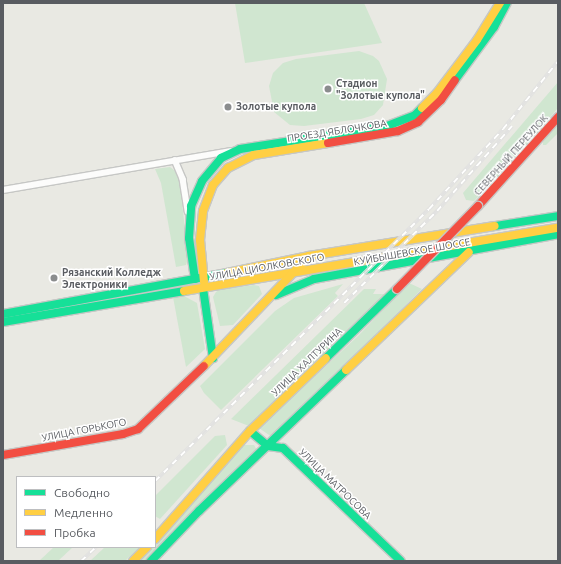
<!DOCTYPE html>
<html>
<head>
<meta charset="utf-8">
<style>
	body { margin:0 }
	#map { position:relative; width:561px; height:564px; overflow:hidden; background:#e9e9e3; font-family:Ubuntu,sans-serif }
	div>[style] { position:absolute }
	.green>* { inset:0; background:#d0e6d0 }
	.roads { filter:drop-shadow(1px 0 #c6c7c5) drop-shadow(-1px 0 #c6c7c5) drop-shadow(0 1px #c6c7c5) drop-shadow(0 -1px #c6c7c5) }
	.street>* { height:5.5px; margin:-2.75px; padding:0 2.75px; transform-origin:2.75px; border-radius:2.75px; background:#fcfcfb }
	.fast>* { height:8px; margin:-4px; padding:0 4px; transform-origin:4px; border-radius:4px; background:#16e098 }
	.slow>* { height:8px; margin:-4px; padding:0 4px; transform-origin:4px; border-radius:4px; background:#ffcf43 }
	.jam>* { height:8px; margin:-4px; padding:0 4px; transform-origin:4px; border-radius:4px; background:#f24e42 }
	.rail>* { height:3.5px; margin-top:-1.75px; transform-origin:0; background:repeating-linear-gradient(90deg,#fff 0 6px,#e2e2e1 0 12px); box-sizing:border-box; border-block:1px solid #e2e2e1 }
	.bridges { filter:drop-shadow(1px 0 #c6c6c5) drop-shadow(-1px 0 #c6c6c5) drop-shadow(0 1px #c6c6c5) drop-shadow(0 -1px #c6c6c5) }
	.jam-bridge>* { height:8px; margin:-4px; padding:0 4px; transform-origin:4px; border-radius:4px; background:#f24e42 }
	.dots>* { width:11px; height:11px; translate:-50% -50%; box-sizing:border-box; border:2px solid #fff; border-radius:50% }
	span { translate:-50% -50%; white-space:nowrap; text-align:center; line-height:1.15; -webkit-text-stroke:3px #fff; paint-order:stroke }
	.poi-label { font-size:10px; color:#595c61; font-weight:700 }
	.left { translate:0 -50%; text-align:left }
	.street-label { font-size:10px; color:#595c61 }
	.frame { position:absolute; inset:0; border:4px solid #595c61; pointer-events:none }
	.legend { position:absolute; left:16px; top:476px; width:140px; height:72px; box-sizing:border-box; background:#fff; border:1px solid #bdbec0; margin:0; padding:5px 7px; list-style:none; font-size:12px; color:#595c61 }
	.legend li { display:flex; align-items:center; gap:8px; height:20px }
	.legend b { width:20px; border:1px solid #bdbec0 }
</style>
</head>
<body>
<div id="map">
	<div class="green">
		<i style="clip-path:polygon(235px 3px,364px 3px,382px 43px,245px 63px)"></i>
		<i style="clip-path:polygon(359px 51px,373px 56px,379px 61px,387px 79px,383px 105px,374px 115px,361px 119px,304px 126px,290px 125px,274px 112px,269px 86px,273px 73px,283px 63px,296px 59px)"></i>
		<i style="clip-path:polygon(558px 82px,558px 108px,509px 165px,474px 201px,466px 200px,463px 193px)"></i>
		<i style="clip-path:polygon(558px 124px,558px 133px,546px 145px,543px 145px,543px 142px)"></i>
		<i style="clip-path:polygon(170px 167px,179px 174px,188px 258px,186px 265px,176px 267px,161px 183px,155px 169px)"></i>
		<i style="clip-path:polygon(409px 283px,422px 289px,272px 437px,259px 428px,358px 336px)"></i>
		<i style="clip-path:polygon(343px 284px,335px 293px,338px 296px,221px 410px,204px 393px,200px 386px,275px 311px,294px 298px)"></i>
		<i style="clip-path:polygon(254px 285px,259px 286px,262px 294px,233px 325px,220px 326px,213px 297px,216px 292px,221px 289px)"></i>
		<i style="clip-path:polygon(364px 289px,376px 289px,373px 294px,386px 294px,249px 426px,231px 419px)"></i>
		<i style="clip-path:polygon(184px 296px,197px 303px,205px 349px,186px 367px,173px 297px)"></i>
		<i style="clip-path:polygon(225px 435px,227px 445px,160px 519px,155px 516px,155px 496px,215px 436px)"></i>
		<i style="clip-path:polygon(242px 445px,254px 445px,258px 452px,148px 561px,139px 561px,152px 547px,155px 547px,155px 544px)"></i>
		<i style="clip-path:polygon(54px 547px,73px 547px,58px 561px,39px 561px)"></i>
		<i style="clip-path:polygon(105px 547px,140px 547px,125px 561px,90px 561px)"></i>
	</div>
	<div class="roads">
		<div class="street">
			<i style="left:175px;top:160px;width:21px;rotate:67deg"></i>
			<i style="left:183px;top:179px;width:33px;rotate:81deg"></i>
			<i style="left:3px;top:190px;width:230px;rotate:-9.7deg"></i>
		</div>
		<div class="fast">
			<i style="left:455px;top:80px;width:66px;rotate:-53.7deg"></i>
			<i style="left:494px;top:27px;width:27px;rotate:-62deg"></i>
			<i style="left:495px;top:226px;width:64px;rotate:-9deg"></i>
			<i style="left:195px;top:279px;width:41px;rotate:-98.3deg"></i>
			<i style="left:189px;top:238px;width:32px;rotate:-86deg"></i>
			<i style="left:191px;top:206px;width:27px;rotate:-66deg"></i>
			<i style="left:202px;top:181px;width:30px;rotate:-50deg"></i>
			<i style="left:221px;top:158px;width:21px;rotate:-25deg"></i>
			<i style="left:240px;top:149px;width:149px;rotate:-8.9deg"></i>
			<i style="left:387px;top:126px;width:30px;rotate:-21deg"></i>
			<i style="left:415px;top:115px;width:10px;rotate:-45deg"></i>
			<i style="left:203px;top:288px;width:71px;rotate:81.9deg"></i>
			<i style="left:276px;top:295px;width:41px;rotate:-22.8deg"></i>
			<i style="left:314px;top:279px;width:248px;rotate:-10.4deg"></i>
			<i style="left:3px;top:314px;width:228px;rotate:-10.4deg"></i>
			<i style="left:3px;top:322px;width:184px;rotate:-9.7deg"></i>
			<i style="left:326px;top:358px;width:99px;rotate:-44.2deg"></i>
			<i style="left:250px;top:431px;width:23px;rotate:40deg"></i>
			<i style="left:268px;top:446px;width:15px;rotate:8deg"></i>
			<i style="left:283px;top:448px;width:163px;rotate:43.8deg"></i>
			<i style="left:151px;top:561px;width:69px;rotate:-46.2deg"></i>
			<i style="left:199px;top:511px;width:204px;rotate:-43.8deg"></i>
		</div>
		<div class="slow">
			<i style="left:422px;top:108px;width:21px;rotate:-45deg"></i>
			<i style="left:437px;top:93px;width:66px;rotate:-53deg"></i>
			<i style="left:477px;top:40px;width:44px;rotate:-58.1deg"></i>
			<i style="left:227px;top:273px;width:84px;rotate:-11.7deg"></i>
			<i style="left:309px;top:256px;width:188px;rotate:-9.2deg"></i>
			<i style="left:204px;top:282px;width:42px;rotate:-95.4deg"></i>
			<i style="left:200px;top:240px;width:29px;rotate:-84deg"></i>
			<i style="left:203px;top:211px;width:28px;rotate:-69deg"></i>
			<i style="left:213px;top:185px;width:23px;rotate:-49deg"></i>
			<i style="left:228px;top:168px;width:29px;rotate:-27deg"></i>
			<i style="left:254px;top:155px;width:75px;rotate:-9.2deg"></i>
			<i style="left:184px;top:291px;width:379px;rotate:-9.6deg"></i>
			<i style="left:204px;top:366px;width:152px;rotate:-46.3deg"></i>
			<i style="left:346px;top:370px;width:170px;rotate:-43.8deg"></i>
			<i style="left:155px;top:539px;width:144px;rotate:-48.7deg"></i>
			<i style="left:250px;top:431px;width:105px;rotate:-43.8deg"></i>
			<i style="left:133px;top:561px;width:20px;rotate:-45deg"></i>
		</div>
		<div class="jam">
			<i style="left:328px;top:143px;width:71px;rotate:-9.7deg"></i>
			<i style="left:398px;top:131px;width:22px;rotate:-24deg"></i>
			<i style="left:418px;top:122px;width:32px;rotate:-44deg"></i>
			<i style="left:441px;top:100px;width:24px;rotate:-55deg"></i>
			<i style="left:478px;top:206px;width:120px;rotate:-48deg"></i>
			<i style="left:3px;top:455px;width:122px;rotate:-9.9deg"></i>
			<i style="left:123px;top:434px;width:16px;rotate:-18deg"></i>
			<i style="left:138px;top:429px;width:91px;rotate:-43.7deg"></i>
		</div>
	</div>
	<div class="rail">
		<i style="left:344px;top:303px;width:131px;rotate:-44.7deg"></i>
		<i style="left:437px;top:211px;width:113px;rotate:-48.6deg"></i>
		<i style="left:155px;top:481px;width:386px;rotate:-44.8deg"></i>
		<i style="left:429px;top:209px;width:109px;rotate:-47.2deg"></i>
		<i style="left:503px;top:129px;width:87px;rotate:-51deg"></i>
		<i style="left:81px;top:561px;width:21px;rotate:-43deg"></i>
	</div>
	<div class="bridges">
		<div class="jam-bridge">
			<i style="left:397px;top:289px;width:116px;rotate:-45.7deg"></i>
		</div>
	</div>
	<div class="dots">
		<i style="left:328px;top:89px;background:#8b8d8e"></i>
		<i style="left:228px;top:107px;background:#8b8d8e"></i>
		<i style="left:54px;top:278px;background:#8b8d8e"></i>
	</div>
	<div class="poi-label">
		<span class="left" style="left:336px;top:89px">Стадион<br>"Золотые купола"</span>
		<span class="left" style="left:236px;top:107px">Золотые купола</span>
		<span class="left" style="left:62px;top:278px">Рязанский Колледж<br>Электроники</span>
	</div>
	<div class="street-label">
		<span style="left:337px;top:131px;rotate:-9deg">ПРОЕЗД ЯБЛОЧКОВА</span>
		<span style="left:511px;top:155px;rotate:-48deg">СЕВЕРНЫЙ ПЕРЕУЛОК</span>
		<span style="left:412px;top:252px;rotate:-10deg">КУЙБЫШЕВСКОЕ ШОССЕ</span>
		<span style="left:267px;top:267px;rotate:-10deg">УЛИЦА ЦИОЛКОВСКОГО</span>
		<span style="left:307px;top:362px;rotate:-44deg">УЛИЦА ХАЛТУРИНА</span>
		<span style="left:84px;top:430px;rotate:-11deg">УЛИЦА ГОРЬКОГО</span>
		<span style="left:335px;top:484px;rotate:44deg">УЛИЦА МАТРОСОВА</span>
	</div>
	<div class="frame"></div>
	<ul class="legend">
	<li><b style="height:5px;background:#16e098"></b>Свободно</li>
	<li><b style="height:5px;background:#ffcf43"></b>Медленно</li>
	<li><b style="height:5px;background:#f24e42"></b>Пробка</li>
	</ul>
</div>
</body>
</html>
